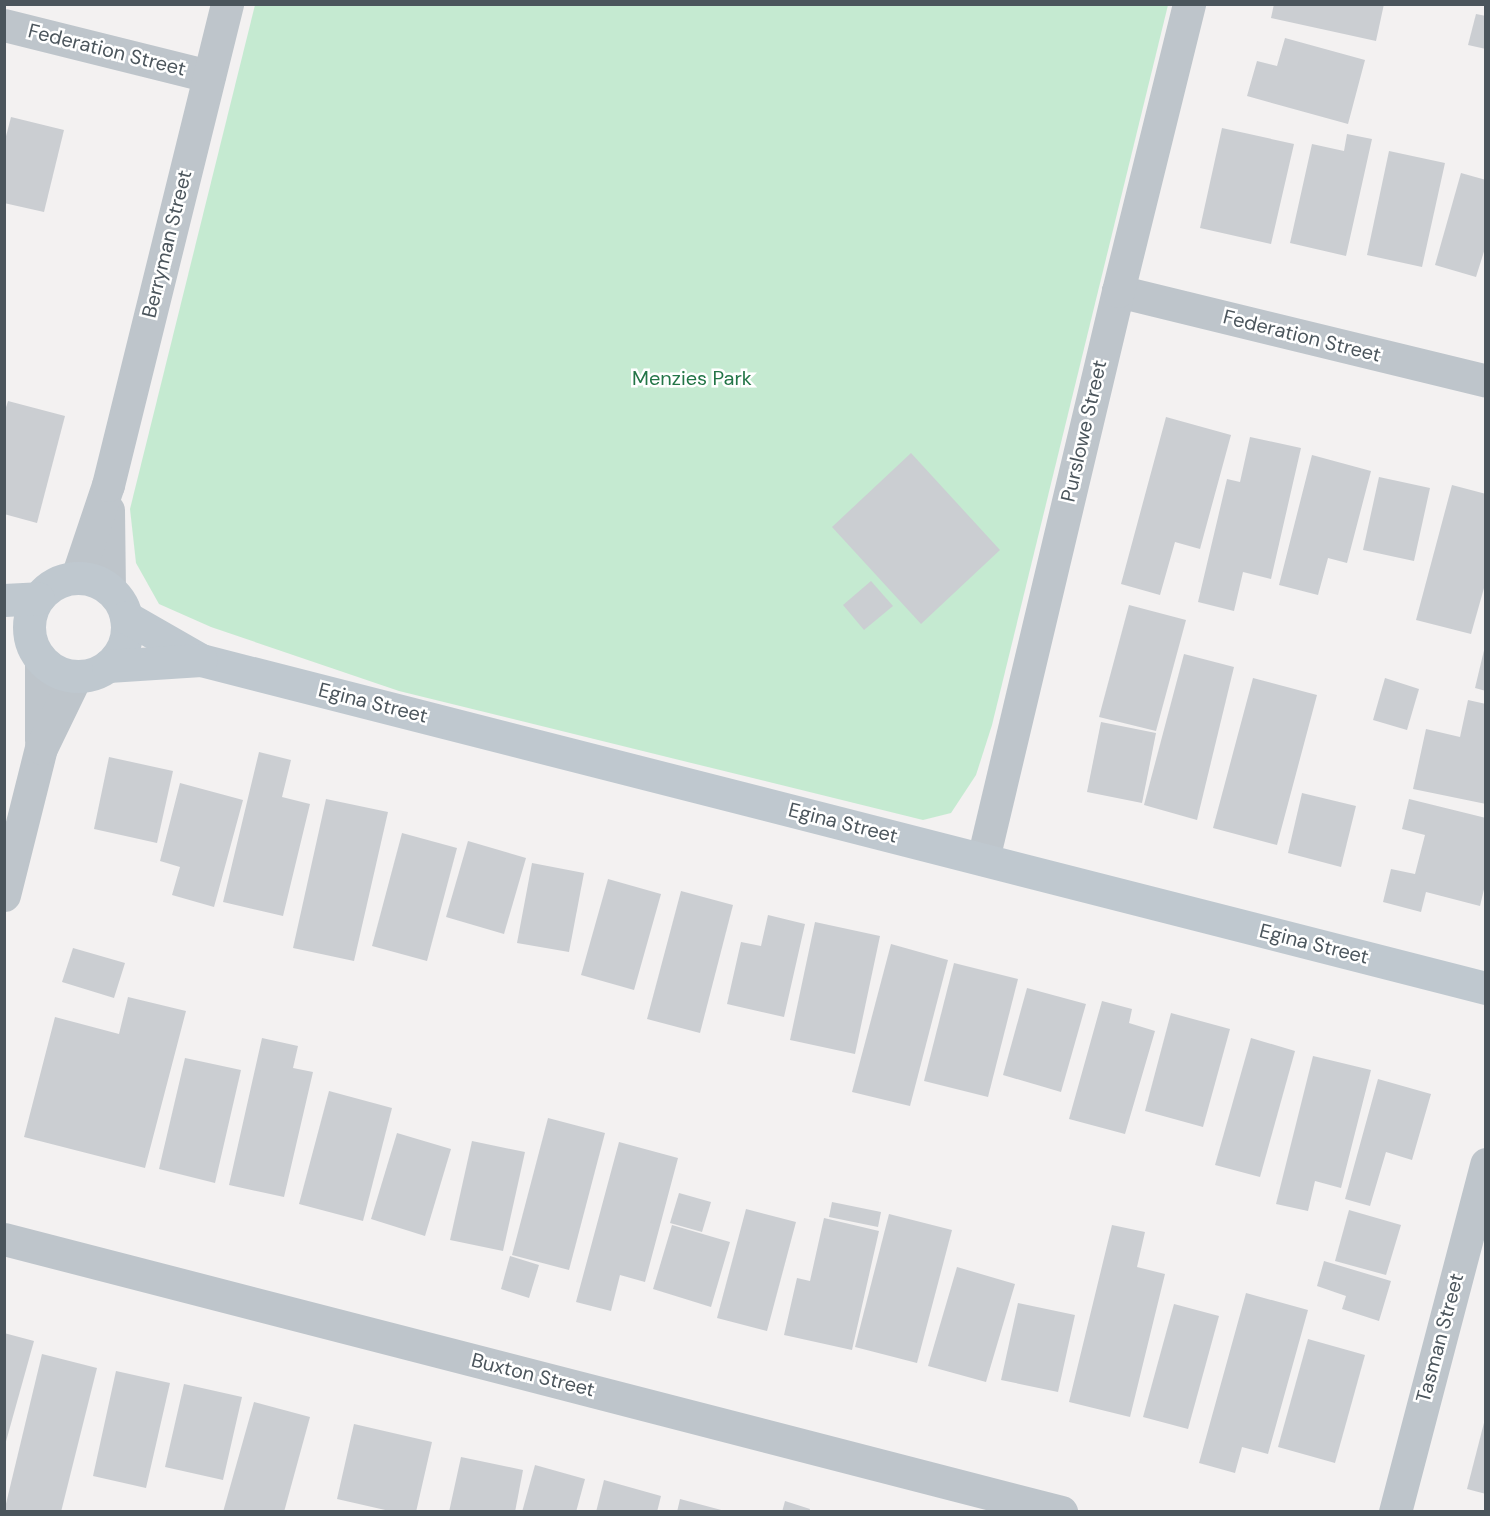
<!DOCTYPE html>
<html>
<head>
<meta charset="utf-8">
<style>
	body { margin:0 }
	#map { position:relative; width:1490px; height:1516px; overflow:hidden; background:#f3f1f1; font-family:"DM Sans",sans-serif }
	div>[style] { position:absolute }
	.green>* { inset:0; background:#c5ead1 }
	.building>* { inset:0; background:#cbced2 }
	.street>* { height:33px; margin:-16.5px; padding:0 16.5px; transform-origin:16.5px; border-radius:16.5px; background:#bec5cb }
	.secondary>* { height:33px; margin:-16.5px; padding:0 16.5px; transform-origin:16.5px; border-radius:16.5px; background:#bfc8cf }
	.secondary>.ring { margin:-16.5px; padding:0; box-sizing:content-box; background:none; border:33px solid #bfc8cf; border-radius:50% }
	span { translate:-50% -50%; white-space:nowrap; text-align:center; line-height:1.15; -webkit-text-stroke:5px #fff; paint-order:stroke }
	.street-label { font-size:20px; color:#4b555c }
	.park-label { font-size:20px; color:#237547 }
	.frame { position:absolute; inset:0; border:6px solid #4b555c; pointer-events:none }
</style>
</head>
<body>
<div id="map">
	<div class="green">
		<i style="clip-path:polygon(255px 5px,1168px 5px,992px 725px,976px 775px,951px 813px,923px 820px,399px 691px,211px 627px,159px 604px,136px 563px,130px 509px)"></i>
	</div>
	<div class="building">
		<i style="clip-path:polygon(1274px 4px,1384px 4px,1376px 41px,1271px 18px)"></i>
		<i style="clip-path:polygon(1476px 14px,1486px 16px,1486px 49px,1468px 45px)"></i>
		<i style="clip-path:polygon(1285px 38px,1365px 60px,1348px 124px,1247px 96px,1257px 61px,1277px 66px)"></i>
		<i style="clip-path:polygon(11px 117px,64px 130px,44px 212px,4px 203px,4px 144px)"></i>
		<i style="clip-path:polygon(1222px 128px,1294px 144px,1271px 244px,1200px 228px)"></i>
		<i style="clip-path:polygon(1347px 134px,1372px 139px,1346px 256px,1290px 243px,1312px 144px,1344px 151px)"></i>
		<i style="clip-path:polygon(1389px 151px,1445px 163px,1422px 267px,1367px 255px)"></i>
		<i style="clip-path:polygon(1461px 173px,1486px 180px,1486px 245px,1476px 277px,1435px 265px)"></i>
		<i style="clip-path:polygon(8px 401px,65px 416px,37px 523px,4px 514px,4px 414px)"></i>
		<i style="clip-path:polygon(1166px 417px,1231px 435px,1200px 549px,1175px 542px,1160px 595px,1121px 584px)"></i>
		<i style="clip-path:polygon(1250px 437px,1301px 448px,1271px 579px,1243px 572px,1234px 611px,1198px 602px,1227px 479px,1240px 482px)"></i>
		<i style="clip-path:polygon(911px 453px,1000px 550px,921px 624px,832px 527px)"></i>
		<i style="clip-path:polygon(1312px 455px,1371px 471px,1347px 563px,1328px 558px,1318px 595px,1279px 585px)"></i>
		<i style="clip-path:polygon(1379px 477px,1430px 488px,1414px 561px,1363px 550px)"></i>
		<i style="clip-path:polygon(1452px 485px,1486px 494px,1486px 581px,1471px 634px,1416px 620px)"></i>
		<i style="clip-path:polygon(871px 581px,893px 606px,864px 630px,843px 605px)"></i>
		<i style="clip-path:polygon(1129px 605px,1186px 620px,1156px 731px,1099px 717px)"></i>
		<i style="clip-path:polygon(1485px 646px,1486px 646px,1486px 691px,1475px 688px)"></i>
		<i style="clip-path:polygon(1184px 654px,1234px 667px,1197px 820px,1144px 805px)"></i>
		<i style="clip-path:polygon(1253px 678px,1317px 695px,1277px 845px,1213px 828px)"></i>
		<i style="clip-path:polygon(1385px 678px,1419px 689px,1407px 730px,1373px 720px)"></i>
		<i style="clip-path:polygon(1468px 700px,1486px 704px,1486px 804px,1413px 789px,1426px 729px,1460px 737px)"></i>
		<i style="clip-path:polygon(1101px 722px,1156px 733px,1142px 803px,1087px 792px)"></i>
		<i style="clip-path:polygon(259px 752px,291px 760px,282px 797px,310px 804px,283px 916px,223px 902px)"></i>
		<i style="clip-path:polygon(109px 757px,173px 771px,157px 843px,94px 829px)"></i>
		<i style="clip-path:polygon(180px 783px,243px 800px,214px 907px,172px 895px,180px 867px,160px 861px)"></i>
		<i style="clip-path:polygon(1302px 793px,1356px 806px,1341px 867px,1288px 853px)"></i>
		<i style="clip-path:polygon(326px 799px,388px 812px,354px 961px,293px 948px)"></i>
		<i style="clip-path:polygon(1409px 799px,1486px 818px,1486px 881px,1480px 906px,1426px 892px,1421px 912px,1383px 902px,1391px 869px,1415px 874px,1425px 835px,1402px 829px)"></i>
		<i style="clip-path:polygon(402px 833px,457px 848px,427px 961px,372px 946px)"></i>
		<i style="clip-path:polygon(468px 841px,526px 858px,504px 934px,446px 917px)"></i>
		<i style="clip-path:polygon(532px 863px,584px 873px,569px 952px,517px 943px)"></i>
		<i style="clip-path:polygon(608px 879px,661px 894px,634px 990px,581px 975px)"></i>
		<i style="clip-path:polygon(681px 891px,733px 905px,700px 1033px,647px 1019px)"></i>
		<i style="clip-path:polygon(768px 915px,805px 924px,784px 1017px,727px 1004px,741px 942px,761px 946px)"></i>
		<i style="clip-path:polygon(815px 922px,880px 936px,855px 1054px,790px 1040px)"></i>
		<i style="clip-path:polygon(891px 944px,948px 960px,910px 1106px,852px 1092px)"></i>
		<i style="clip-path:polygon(73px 948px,125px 963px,114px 998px,62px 982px)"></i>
		<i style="clip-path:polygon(954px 963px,1018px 979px,988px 1097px,924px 1081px)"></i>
		<i style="clip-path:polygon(1027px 988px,1086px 1004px,1061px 1092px,1003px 1075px)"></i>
		<i style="clip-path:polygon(128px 997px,186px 1011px,145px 1168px,24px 1137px,55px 1017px,119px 1034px)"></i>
		<i style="clip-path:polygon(1102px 1001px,1132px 1009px,1129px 1023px,1155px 1031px,1125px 1134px,1069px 1119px)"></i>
		<i style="clip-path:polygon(1171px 1013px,1230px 1029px,1203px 1127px,1145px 1111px)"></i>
		<i style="clip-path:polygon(262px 1038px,298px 1046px,293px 1068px,313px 1072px,284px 1197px,229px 1185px)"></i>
		<i style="clip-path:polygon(1251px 1038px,1295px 1051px,1260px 1177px,1215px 1165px)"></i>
		<i style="clip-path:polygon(1313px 1056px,1371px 1070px,1341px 1188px,1315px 1181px,1308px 1211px,1276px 1204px)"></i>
		<i style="clip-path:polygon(185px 1058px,241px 1070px,215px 1183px,159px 1169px)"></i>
		<i style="clip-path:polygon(1378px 1079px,1431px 1094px,1412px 1160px,1386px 1152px,1370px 1206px,1345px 1199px)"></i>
		<i style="clip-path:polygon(329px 1091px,392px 1108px,363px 1221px,299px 1204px)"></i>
		<i style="clip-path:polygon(548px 1118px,605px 1133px,569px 1270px,512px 1255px)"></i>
		<i style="clip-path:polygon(397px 1133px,451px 1149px,425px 1236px,371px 1219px)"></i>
		<i style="clip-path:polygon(472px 1141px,525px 1152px,503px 1251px,450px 1240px)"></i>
		<i style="clip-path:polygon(619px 1142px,678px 1158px,645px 1282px,620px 1275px,611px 1311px,576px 1302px)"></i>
		<i style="clip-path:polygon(679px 1193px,711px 1202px,702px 1232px,670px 1223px)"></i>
		<i style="clip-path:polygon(832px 1202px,881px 1212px,878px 1227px,829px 1217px)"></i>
		<i style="clip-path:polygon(746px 1209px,796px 1222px,767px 1331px,717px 1318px)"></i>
		<i style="clip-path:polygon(1349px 1210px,1401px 1225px,1386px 1275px,1335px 1261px)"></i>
		<i style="clip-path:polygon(889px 1214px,952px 1230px,917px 1363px,855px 1347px)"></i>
		<i style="clip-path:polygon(824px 1218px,879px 1231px,852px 1350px,784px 1335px,797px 1278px,810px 1281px)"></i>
		<i style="clip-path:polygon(672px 1225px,730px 1242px,711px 1307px,653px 1289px)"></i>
		<i style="clip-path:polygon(1112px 1225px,1145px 1232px,1137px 1267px,1165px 1274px,1130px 1417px,1069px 1402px)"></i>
		<i style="clip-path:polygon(510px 1256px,539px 1265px,529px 1298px,501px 1289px)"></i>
		<i style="clip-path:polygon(1324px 1261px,1391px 1281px,1379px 1321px,1342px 1309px,1346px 1296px,1317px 1286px)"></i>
		<i style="clip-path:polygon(957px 1267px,1015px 1284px,986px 1382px,928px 1366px)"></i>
		<i style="clip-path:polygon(1246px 1293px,1308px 1310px,1268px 1454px,1242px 1447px,1235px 1473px,1199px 1463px)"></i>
		<i style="clip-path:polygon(1018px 1303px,1075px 1315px,1058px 1392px,1001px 1380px)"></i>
		<i style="clip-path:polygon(1174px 1304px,1219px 1316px,1188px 1429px,1143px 1417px)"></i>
		<i style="clip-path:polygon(4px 1333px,34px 1341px,5px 1445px,4px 1445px)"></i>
		<i style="clip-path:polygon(1308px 1339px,1365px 1355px,1335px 1463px,1278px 1447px)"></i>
		<i style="clip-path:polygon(42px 1354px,97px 1368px,61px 1512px,4px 1512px)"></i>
		<i style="clip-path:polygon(116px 1371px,170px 1383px,146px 1488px,93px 1476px)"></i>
		<i style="clip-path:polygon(184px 1384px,242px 1397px,223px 1480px,165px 1467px)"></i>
		<i style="clip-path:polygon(254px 1402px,310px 1417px,284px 1512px,223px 1512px)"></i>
		<i style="clip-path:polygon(1486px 1415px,1486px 1494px,1467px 1489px)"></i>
		<i style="clip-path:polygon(354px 1424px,432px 1442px,416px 1512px,394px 1512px,337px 1499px)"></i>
		<i style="clip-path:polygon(461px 1457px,523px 1470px,515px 1512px,449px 1512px)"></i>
		<i style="clip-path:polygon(535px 1465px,585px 1479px,576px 1512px,522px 1512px)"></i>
		<i style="clip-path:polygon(604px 1480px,661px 1496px,657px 1512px,596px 1512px)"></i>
		<i style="clip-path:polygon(680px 1499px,725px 1511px,725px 1512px,677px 1512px)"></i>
		<i style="clip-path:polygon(785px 1501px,810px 1509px,809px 1512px,782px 1512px)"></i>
	</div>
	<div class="street">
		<i style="left:4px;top:25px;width:211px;rotate:14deg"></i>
		<i style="left:1118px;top:291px;width:379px;rotate:13.7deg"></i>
		<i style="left:108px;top:510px;width:78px;rotate:89.3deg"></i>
		<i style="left:77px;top:577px;width:97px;rotate:-71.4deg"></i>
		<i style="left:108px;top:485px;width:496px;rotate:-76.1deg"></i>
		<i style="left:41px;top:660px;width:80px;rotate:90deg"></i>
		<i style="left:983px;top:859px;width:584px;rotate:-76.63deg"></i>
		<i style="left:1118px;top:291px;width:296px;rotate:-76.1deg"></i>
		<i style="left:4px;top:895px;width:152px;rotate:-75.9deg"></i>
		<i style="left:41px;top:748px;width:80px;rotate:-64.1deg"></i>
		<i style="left:4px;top:1239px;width:1092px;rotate:14.48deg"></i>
		<i style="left:1395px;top:1512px;width:360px;rotate:-75.3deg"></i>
	</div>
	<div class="secondary">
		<i class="ring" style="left:29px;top:578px;width:65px;height:65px"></i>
		<i style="left:4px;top:600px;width:34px;rotate:-3deg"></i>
		<i style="left:126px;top:617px;width:86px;rotate:29.8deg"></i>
		<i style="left:201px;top:660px;width:1326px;rotate:14.32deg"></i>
		<i style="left:108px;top:666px;width:93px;rotate:-3.7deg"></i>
	</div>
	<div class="street-label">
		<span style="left:107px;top:50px;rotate:14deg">Federation Street</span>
		<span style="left:167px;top:244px;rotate:-76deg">Berryman Street</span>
		<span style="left:1302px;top:336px;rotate:14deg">Federation Street</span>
		<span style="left:1084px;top:431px;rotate:-77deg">Purslowe Street</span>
		<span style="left:373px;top:703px;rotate:14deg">Egina Street</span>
		<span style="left:843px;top:823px;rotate:14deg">Egina Street</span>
		<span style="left:1314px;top:944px;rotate:14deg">Egina Street</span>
		<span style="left:1440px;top:1338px;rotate:-75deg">Tasman Street</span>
		<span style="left:533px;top:1375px;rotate:14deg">Buxton Street</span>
	</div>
	<div class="park-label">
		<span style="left:692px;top:378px">Menzies Park</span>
	</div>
	<div class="frame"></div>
</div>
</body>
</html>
